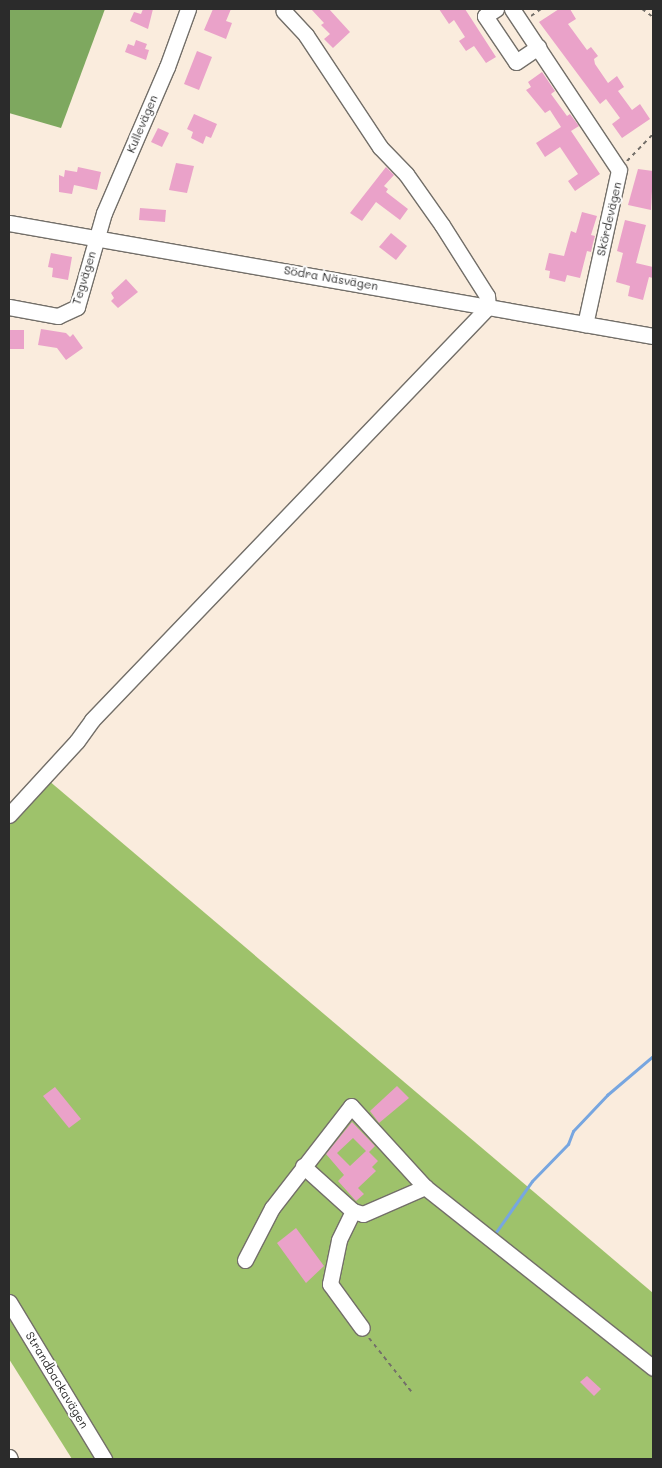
<!DOCTYPE html>
<html>
<head>
<meta charset="utf-8">
<style>
	body { margin:0 }
	#map { position:relative; width:662px; height:1468px; overflow:hidden; background:#faecdd; font-family:Mali,sans-serif }
	div>[style] { position:absolute }
	.green>* { inset:0; background:#9ec26b }
	.forest>* { inset:0; background:#7ea85f }
	.stream>* { height:3px; margin:-1.5px; padding:0 1.5px; transform-origin:1.5px; border-radius:1.5px; background:#77a6e0 }
	.building>* { inset:0; background:#eaa2c9 }
	.path>* { height:2px; margin-top:-1px; transform-origin:0; background:repeating-linear-gradient(90deg,#736f69 0 4px,transparent 0 8px) }
	.roads { filter:drop-shadow(1px 0 #736f69) drop-shadow(-1px 0 #736f69) drop-shadow(0 1px #736f69) drop-shadow(0 -1px #736f69) }
	.minor>* { height:15px; margin:-7.5px; padding:0 7.5px; transform-origin:7.5px; border-radius:7.5px; background:#fff }
	span { translate:-50% -50%; white-space:nowrap; text-align:center; line-height:1.15; -webkit-text-stroke:4px #fff; paint-order:stroke }
	.street-label { font-size:12px; color:#2b2b2b }
	.frame { position:absolute; inset:0; border:10px solid #2b2b2b; pointer-events:none }
</style>
</head>
<body>
<div id="map">
	<div class="green">
		<i style="clip-path:polygon(48px 780px,653px 1293px,653px 1459px,72px 1459px,9px 1359px,9px 820px)"></i>
	</div>
	<div class="forest">
		<i style="clip-path:polygon(9px 9px,105px 9px,61px 128px,9px 113px)"></i>
	</div>
	<div class="stream">
		<i style="left:496px;top:1232px;width:62px;rotate:-54.8deg"></i>
		<i style="left:532px;top:1181px;width:52px;rotate:-45.8deg"></i>
		<i style="left:568px;top:1144px;width:14px;rotate:-69deg"></i>
		<i style="left:573px;top:1131px;width:50px;rotate:-46.6deg"></i>
		<i style="left:607px;top:1095px;width:60px;rotate:-40.3deg"></i>
	</div>
	<div class="building">
		<i style="clip-path:polygon(143px 9px,153px 9px,148px 29px,130px 21px,134px 12px,141px 14px)"></i>
		<i style="clip-path:polygon(213px 9px,231px 9px,226px 21px,232px 23px,226px 39px,204px 30px)"></i>
		<i style="clip-path:polygon(311px 9px,329px 9px,350px 32px,333px 48px,324px 39px,330px 34px,321px 25px,324px 23px)"></i>
		<i style="clip-path:polygon(439px 9px,465px 9px,496px 57px,486px 63px,474px 46px,466px 51px,459px 41px,465px 37px,454px 20px,449px 24px)"></i>
		<i style="clip-path:polygon(559px 9px,570px 9px,576px 19px,568px 24px,587px 50px,591px 47px,598px 56px,594px 59px,595px 64px,608px 83px,617px 76px,624px 87px,618px 91px,632px 110px,640px 104px,650px 119px,622px 138px,612px 124px,620px 118px,606px 99px,600px 104px,539px 22px)"></i>
		<i style="clip-path:polygon(136px 40px,147px 44px,145px 49px,149px 50px,146px 60px,125px 52px,128px 44px,134px 46px)"></i>
		<i style="clip-path:polygon(197px 51px,212px 57px,199px 90px,184px 84px)"></i>
		<i style="clip-path:polygon(542px 72px,555px 91px,551px 94px,567px 116px,570px 114px,579px 126px,571px 131px,600px 174px,575px 191px,568px 181px,578px 174px,560px 147px,545px 157px,536px 143px,561px 127px,550px 110px,545px 113px,526px 90px,531px 87px,528px 82px)"></i>
		<i style="clip-path:polygon(194px 114px,217px 124px,211px 138px,206px 136px,203px 144px,191px 138px,193px 132px,187px 129px)"></i>
		<i style="clip-path:polygon(158px 128px,169px 133px,162px 147px,151px 142px)"></i>
		<i style="clip-path:polygon(176px 163px,194px 166px,187px 193px,169px 190px)"></i>
		<i style="clip-path:polygon(78px 167px,101px 172px,97px 190px,74px 185px,72px 194px,59px 192px,59px 175px,64px 177px,65px 170px,77px 172px)"></i>
		<i style="clip-path:polygon(386px 167px,394px 175px,384px 186px,388px 189px,386px 192px,408px 209px,400px 220px,376px 202px,362px 221px,350px 213px)"></i>
		<i style="clip-path:polygon(638px 169px,653px 171px,651px 210px,628px 205px)"></i>
		<i style="clip-path:polygon(140px 208px,166px 210px,165px 222px,139px 220px)"></i>
		<i style="clip-path:polygon(582px 212px,597px 216px,591px 235px,595px 236px,593px 243px,591px 252px,587px 251px,580px 278px,567px 275px,565px 282px,549px 278px,550px 271px,545px 270px,549px 253px,564px 256px,571px 231px,576px 233px)"></i>
		<i style="clip-path:polygon(625px 220px,646px 225px,636px 263px,653px 267px,653px 278px,649px 277px,643px 300px,628px 296px,630px 286px,616px 282px,623px 253px,617px 251px)"></i>
		<i style="clip-path:polygon(391px 233px,407px 246px,396px 260px,379px 247px)"></i>
		<i style="clip-path:polygon(51px 253px,72px 257px,68px 280px,52px 277px,53px 268px,48px 267px)"></i>
		<i style="clip-path:polygon(126px 279px,138px 292px,118px 308px,111px 301px,114px 298px,111px 293px)"></i>
		<i style="clip-path:polygon(41px 329px,66px 333px,70px 337px,73px 334px,83px 348px,66px 360px,57px 348px,38px 345px)"></i>
		<i style="clip-path:polygon(9px 330px,24px 330px,24px 349px,9px 349px)"></i>
		<i style="clip-path:polygon(397px 1086px,409px 1098px,379px 1123px,370px 1111px)"></i>
		<i style="clip-path:polygon(55px 1087px,81px 1119px,69px 1128px,43px 1096px)"></i>
		<i style="clip-path:polygon(evenodd,352px 1122px,375px 1146px,369px 1152px,378px 1161px,372px 1167px,376px 1171px,358px 1188px,364px 1194px,356px 1201px,338px 1181px,344px 1175px,326px 1154px,352px 1122px,353px 1138px,366px 1151px,350px 1166px,337px 1153px,353px 1138px)"></i>
		<i style="clip-path:polygon(296px 1228px,324px 1266px,306px 1283px,277px 1243px)"></i>
		<i style="clip-path:polygon(587px 1376px,601px 1389px,594px 1396px,580px 1382px)"></i>
	</div>
	<div class="path">
		<i style="left:642px;top:9px;width:14px;rotate:36deg"></i>
		<i style="left:531px;top:16px;width:12px;rotate:-35deg"></i>
		<i style="left:627px;top:161px;width:37px;rotate:-46deg"></i>
		<i style="left:369px;top:1338px;width:68px;rotate:51.6deg"></i>
	</div>
	<div class="roads">
		<div class="minor">
			<i style="left:496px;top:9px;width:13px;rotate:148deg"></i>
			<i style="left:485px;top:16px;width:55px;rotate:56deg"></i>
			<i style="left:516px;top:62px;width:27px;rotate:-34deg"></i>
			<i style="left:512px;top:9px;width:193px;rotate:56.4deg"></i>
			<i style="left:619px;top:170px;width:158px;rotate:102.4deg"></i>
			<i style="left:9px;top:223px;width:654px;rotate:9.95deg"></i>
			<i style="left:9px;top:307px;width:50px;rotate:10.4deg"></i>
			<i style="left:58px;top:316px;width:21px;rotate:-25deg"></i>
			<i style="left:77px;top:307px;width:98px;rotate:-74deg"></i>
			<i style="left:104px;top:213px;width:159px;rotate:-66.7deg"></i>
			<i style="left:167px;top:67px;width:62px;rotate:-70.1deg"></i>
			<i style="left:9px;top:815px;width:100px;rotate:-47.4deg"></i>
			<i style="left:77px;top:741px;width:26px;rotate:-54deg"></i>
			<i style="left:92px;top:720px;width:572px;rotate:-46.2deg"></i>
			<i style="left:488px;top:307px;width:11px;rotate:-95deg"></i>
			<i style="left:487px;top:296px;width:84px;rotate:-122.4deg"></i>
			<i style="left:442px;top:225px;width:62px;rotate:-125.2deg"></i>
			<i style="left:406px;top:174px;width:37px;rotate:-134deg"></i>
			<i style="left:380px;top:147px;width:134px;rotate:-123.5deg"></i>
			<i style="left:306px;top:35px;width:33px;rotate:-133deg"></i>
			<i style="left:303px;top:1166px;width:67px;rotate:42deg"></i>
			<i style="left:353px;top:1211px;width:10px;rotate:17deg"></i>
			<i style="left:363px;top:1214px;width:68px;rotate:-23.5deg"></i>
			<i style="left:353px;top:1211px;width:32px;rotate:116deg"></i>
			<i style="left:339px;top:1240px;width:45px;rotate:101.6deg"></i>
			<i style="left:330px;top:1284px;width:54px;rotate:54deg"></i>
			<i style="left:245px;top:1260px;width:59px;rotate:-62.6deg"></i>
			<i style="left:272px;top:1208px;width:129px;rotate:-52.2deg"></i>
			<i style="left:351px;top:1106px;width:110px;rotate:47.6deg"></i>
			<i style="left:425px;top:1187px;width:291px;rotate:38.4deg"></i>
			<i style="left:9px;top:1302px;width:184px;rotate:58.8deg"></i>
			<i style="left:9px;top:1457px;width:2px;rotate:63deg"></i>
		</div>
	</div>
	<div class="street-label">
		<span style="left:142px;top:124px;rotate:-67deg">Kullevägen</span>
		<span style="left:609px;top:219px;rotate:-77deg">Skördevägen</span>
		<span style="left:84px;top:278px;rotate:-73deg">Tegvägen</span>
		<span style="left:331px;top:278px;rotate:10deg">Södra Näsvägen</span>
		<span style="left:57px;top:1380px;rotate:59deg">Strandbackavägen</span>
	</div>
	<div class="frame"></div>
</div>
</body>
</html>
